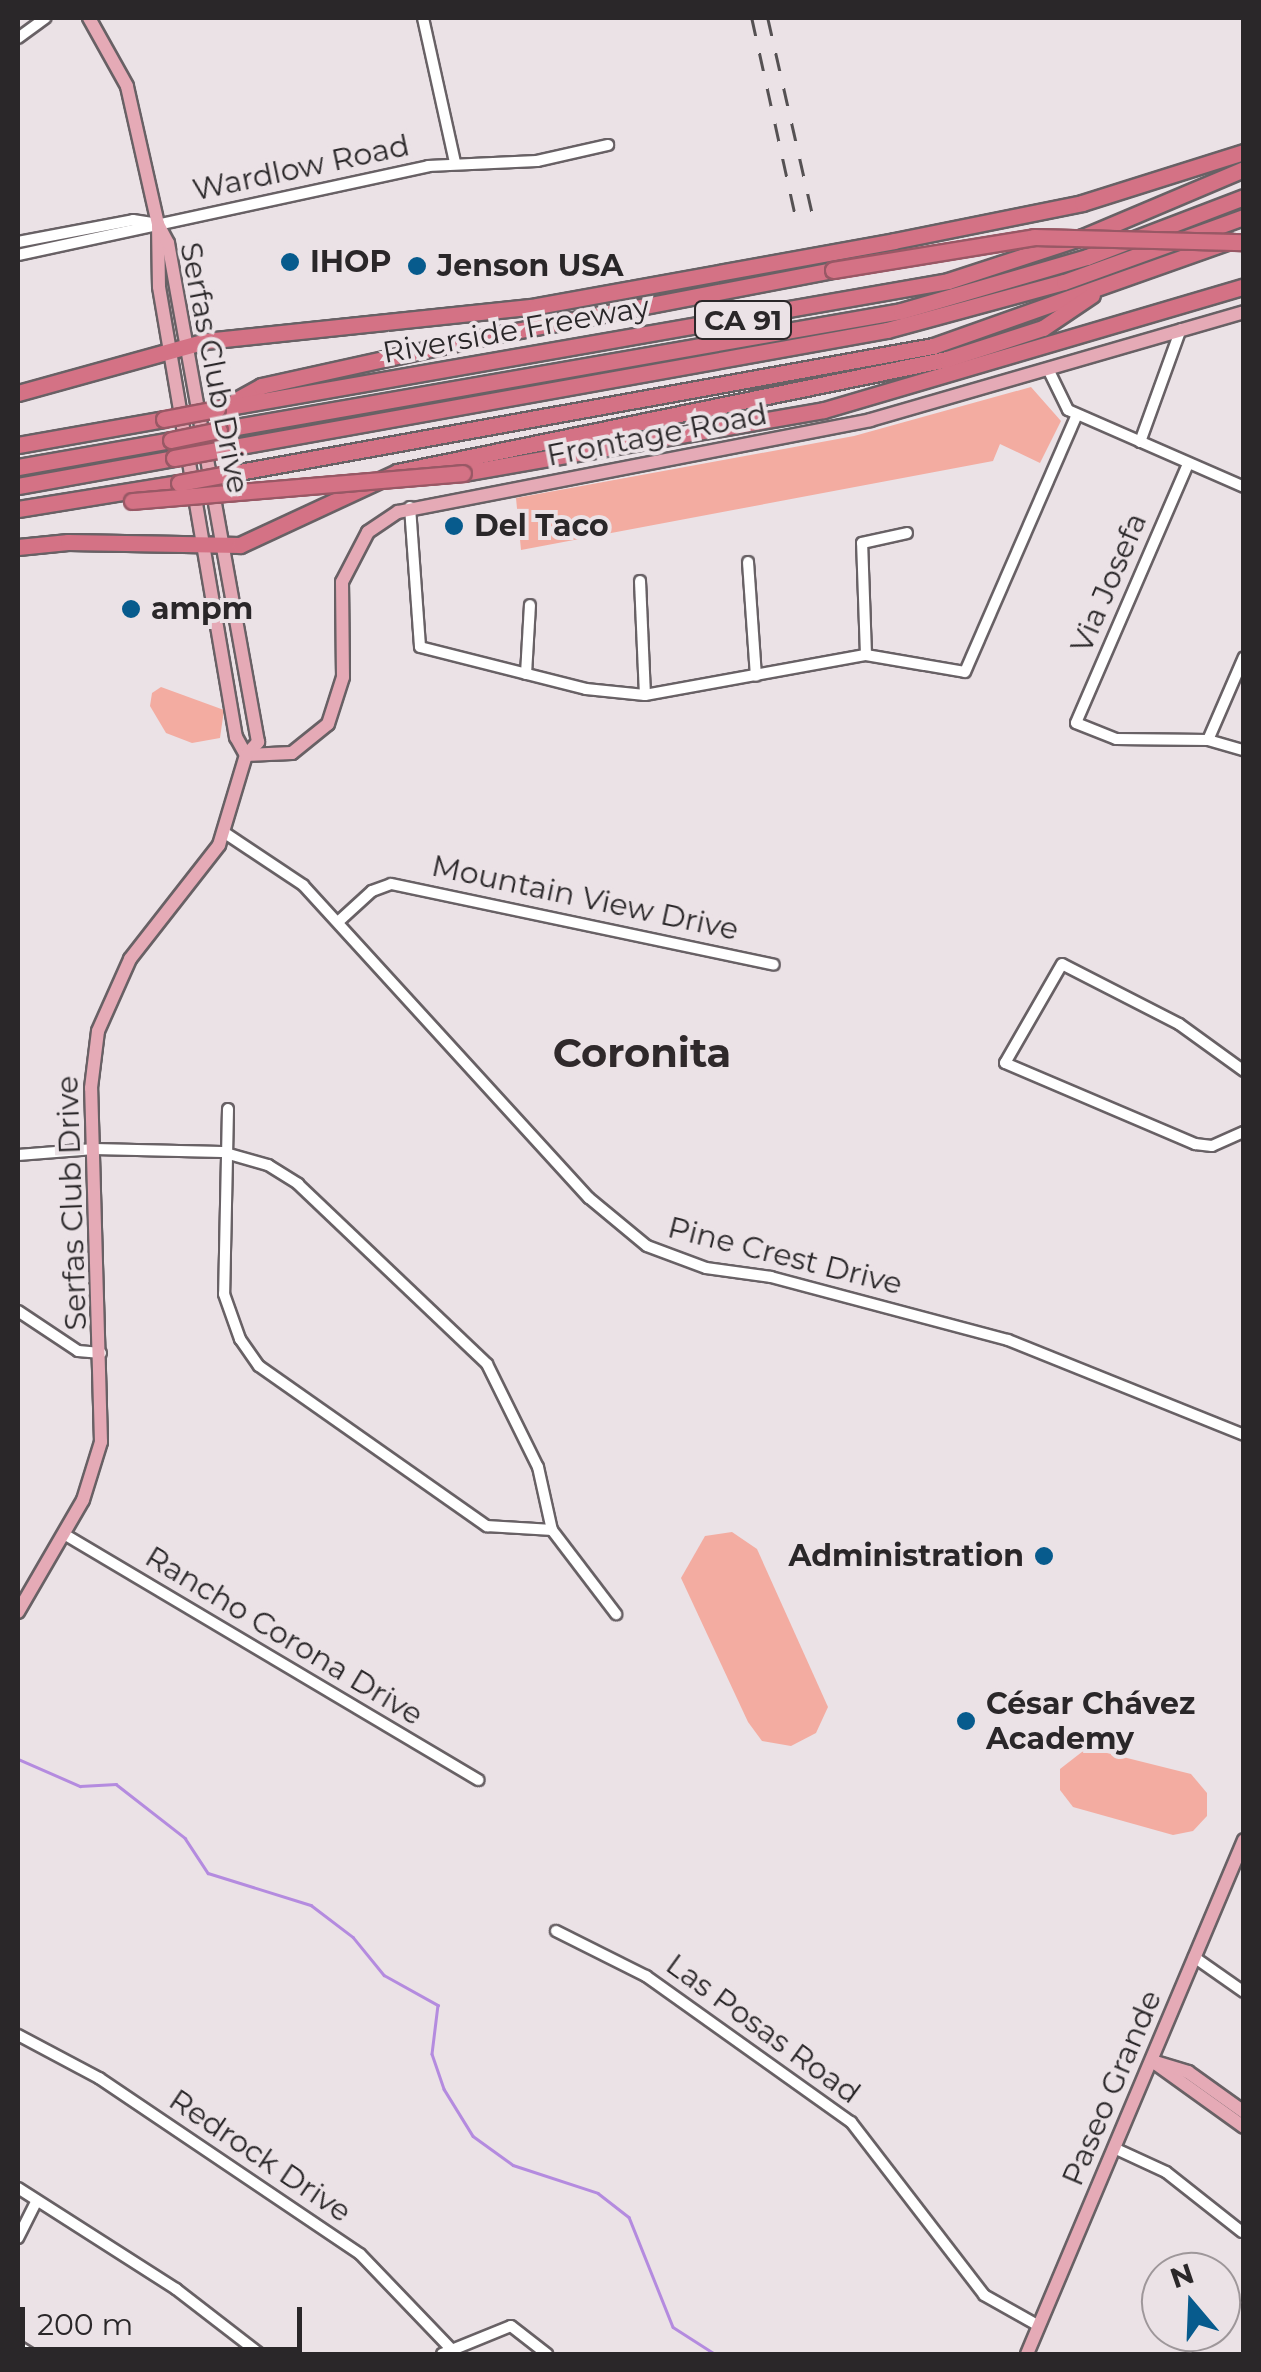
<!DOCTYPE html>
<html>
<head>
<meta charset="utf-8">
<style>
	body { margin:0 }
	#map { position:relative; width:1261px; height:2372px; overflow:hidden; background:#ebe2e6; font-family:Montserrat,sans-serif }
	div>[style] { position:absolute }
	.green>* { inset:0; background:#f3aca1 }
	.stream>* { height:2.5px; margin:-1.25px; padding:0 1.25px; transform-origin:1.25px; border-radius:1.25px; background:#b48bdf }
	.roads { filter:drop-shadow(2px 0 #686165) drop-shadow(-2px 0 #686165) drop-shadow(0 2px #686165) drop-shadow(0 -2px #686165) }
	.minor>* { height:10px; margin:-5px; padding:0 5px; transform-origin:5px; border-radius:5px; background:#fff }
	.major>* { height:12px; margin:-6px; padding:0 6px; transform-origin:6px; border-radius:6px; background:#e5aab6 }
	.highway>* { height:15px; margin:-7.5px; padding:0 7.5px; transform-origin:7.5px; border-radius:7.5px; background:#d47285 }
	.rail>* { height:2.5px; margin-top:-1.25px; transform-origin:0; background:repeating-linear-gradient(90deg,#555153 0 18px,transparent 0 36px) }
	.bridges { filter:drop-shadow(2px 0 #985865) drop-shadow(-2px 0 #985865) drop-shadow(0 2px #985865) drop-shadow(0 -2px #985865) }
	.highway-bridge>* { height:15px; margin:-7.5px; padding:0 7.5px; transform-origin:7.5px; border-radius:7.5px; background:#d47285 }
	.dots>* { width:28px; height:28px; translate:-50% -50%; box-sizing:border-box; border:5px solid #ebe2e6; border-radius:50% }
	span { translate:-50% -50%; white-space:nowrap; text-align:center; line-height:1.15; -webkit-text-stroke:8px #ebe2e6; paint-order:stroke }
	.shield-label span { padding:2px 8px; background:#ebe2e6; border:2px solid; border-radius:8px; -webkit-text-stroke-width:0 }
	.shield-label { font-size:28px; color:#2a2729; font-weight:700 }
	.street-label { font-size:30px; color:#2a2729 }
	.poi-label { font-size:30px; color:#2a2729; font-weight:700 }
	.left { translate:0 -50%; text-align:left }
	.right { translate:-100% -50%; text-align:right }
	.district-label { font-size:40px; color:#2f292b; font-weight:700 }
	.frame { position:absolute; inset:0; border:20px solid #2a2729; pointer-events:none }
	.north { position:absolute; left:1141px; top:2252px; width:100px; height:100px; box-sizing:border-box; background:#ebe2e6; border:2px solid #9e979a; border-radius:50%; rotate:341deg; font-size:28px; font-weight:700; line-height:40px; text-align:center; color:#2a2729 }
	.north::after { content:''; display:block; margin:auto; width:35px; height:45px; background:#075b8d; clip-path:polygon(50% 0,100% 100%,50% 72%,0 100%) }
	.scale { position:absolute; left:20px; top:2307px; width:282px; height:45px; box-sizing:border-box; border:5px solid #2a2729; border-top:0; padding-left:12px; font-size:30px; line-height:35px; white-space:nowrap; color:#2a2729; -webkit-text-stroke:8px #ebe2e6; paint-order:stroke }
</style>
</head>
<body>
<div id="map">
	<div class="green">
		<i style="clip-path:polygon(1031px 387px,1061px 421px,1040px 463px,1000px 444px,993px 461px,521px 550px,516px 498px,854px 436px)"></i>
		<i style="clip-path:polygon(161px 687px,224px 710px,220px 738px,192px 743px,166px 733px,150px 706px,152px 693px)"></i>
		<i style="clip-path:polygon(732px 1532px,757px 1549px,828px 1707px,816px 1733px,791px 1746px,762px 1741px,748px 1722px,681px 1578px,705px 1536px)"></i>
		<i style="clip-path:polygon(1087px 1748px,1191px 1774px,1207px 1793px,1207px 1816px,1193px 1831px,1173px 1835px,1073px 1807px,1060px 1790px,1060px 1769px)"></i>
	</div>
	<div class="stream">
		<i style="left:18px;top:1759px;width:68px;rotate:23.5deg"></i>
		<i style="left:80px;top:1786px;width:36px;rotate:-3deg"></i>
		<i style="left:116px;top:1784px;width:88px;rotate:38deg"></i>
		<i style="left:185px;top:1838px;width:42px;rotate:56.7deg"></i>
		<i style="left:208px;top:1873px;width:108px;rotate:17.3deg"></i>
		<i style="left:311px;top:1905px;width:53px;rotate:37.3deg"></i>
		<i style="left:353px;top:1937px;width:49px;rotate:50.8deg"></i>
		<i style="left:384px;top:1975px;width:62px;rotate:29.1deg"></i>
		<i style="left:438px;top:2005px;width:49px;rotate:97deg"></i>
		<i style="left:432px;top:2054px;width:37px;rotate:71deg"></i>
		<i style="left:444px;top:2089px;width:55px;rotate:58.3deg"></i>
		<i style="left:473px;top:2136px;width:49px;rotate:35.9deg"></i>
		<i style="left:513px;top:2165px;width:89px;rotate:18.2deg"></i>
		<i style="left:598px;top:2193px;width:39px;rotate:38deg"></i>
		<i style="left:629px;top:2217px;width:118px;rotate:68.2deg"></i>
		<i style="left:673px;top:2327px;width:50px;rotate:32.7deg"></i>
	</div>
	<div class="roads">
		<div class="minor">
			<i style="left:423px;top:18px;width:148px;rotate:77.5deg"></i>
			<i style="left:18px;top:38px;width:34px;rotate:-36deg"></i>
			<i style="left:18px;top:242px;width:117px;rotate:-10.8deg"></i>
			<i style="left:133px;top:220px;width:24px;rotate:9deg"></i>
			<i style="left:18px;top:255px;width:420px;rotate:-12.2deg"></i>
			<i style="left:428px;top:166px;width:109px;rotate:-2.6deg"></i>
			<i style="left:537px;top:161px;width:73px;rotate:-12.7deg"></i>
			<i style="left:1049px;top:371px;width:43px;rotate:64deg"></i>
			<i style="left:1068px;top:410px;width:192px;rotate:23.6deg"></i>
			<i style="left:1140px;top:442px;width:120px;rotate:-70.1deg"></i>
			<i style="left:1188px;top:464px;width:282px;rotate:113.4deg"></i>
			<i style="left:1076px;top:723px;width:43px;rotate:21.8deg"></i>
			<i style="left:1116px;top:739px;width:92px;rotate:0.6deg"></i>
			<i style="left:1208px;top:740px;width:37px;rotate:16deg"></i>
			<i style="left:410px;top:507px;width:140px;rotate:85.9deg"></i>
			<i style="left:420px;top:647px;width:171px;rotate:14.2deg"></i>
			<i style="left:586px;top:689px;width:59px;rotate:5.8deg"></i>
			<i style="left:645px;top:695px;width:225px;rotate:-10.3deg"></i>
			<i style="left:866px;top:655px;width:100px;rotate:9.7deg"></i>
			<i style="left:965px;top:672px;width:280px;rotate:-66.5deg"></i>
			<i style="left:748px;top:562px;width:114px;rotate:86deg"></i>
			<i style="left:640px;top:581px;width:114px;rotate:87.5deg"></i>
			<i style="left:866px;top:655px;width:112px;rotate:-92deg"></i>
			<i style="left:862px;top:543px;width:46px;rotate:-12.5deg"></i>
			<i style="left:526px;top:674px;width:69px;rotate:-86.7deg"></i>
			<i style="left:1208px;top:740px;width:90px;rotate:-66.6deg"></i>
			<i style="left:225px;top:833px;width:94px;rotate:33.7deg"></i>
			<i style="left:303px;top:885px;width:424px;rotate:47.6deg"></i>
			<i style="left:589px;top:1198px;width:75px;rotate:39.6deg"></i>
			<i style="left:647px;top:1246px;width:63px;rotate:20.4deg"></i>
			<i style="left:706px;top:1268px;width:66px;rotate:7.9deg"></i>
			<i style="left:771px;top:1277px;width:245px;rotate:14.9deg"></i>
			<i style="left:1008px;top:1340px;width:254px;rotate:21.9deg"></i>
			<i style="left:338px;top:922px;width:46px;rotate:-42.4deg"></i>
			<i style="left:372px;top:891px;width:20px;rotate:-20deg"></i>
			<i style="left:391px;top:884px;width:391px;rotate:11.9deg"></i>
			<i style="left:1244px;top:1071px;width:80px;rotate:-144.1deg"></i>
			<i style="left:1179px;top:1024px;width:131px;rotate:-152.9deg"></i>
			<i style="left:1062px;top:964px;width:114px;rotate:119.9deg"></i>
			<i style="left:1005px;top:1063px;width:207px;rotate:23.1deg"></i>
			<i style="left:1195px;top:1144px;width:17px;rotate:7deg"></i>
			<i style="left:1212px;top:1146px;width:35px;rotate:-24deg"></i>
			<i style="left:228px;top:1109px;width:185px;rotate:91.2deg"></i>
			<i style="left:224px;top:1294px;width:48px;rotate:70.4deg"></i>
			<i style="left:240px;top:1339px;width:33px;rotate:55deg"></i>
			<i style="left:259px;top:1366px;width:279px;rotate:35.1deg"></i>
			<i style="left:487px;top:1526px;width:65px;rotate:3.5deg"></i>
			<i style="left:18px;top:1155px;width:76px;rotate:-4.5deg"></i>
			<i style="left:94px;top:1149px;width:128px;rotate:1.3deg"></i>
			<i style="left:222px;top:1152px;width:48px;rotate:15.8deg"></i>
			<i style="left:268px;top:1165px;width:36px;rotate:32deg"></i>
			<i style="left:298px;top:1184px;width:261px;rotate:43.6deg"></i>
			<i style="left:487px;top:1364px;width:115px;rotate:63.7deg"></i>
			<i style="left:538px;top:1467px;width:65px;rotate:77.5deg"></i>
			<i style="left:552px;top:1530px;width:106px;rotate:52.7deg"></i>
			<i style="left:18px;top:1311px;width:72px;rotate:33.7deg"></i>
			<i style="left:78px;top:1351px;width:23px;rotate:5deg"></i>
			<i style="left:64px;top:1534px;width:482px;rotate:30.7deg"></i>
			<i style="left:556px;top:1931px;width:101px;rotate:26.6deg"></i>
			<i style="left:646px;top:1976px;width:252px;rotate:35.5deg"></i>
			<i style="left:851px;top:2122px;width:218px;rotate:52.4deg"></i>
			<i style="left:984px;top:2295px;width:63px;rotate:29.4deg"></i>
			<i style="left:1194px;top:1957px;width:61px;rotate:35deg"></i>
			<i style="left:18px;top:2035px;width:92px;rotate:28deg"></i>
			<i style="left:99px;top:2078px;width:315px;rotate:34deg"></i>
			<i style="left:360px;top:2254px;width:132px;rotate:46.2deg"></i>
			<i style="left:1114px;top:2148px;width:57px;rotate:24.8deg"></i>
			<i style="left:1166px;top:2172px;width:97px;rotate:38.3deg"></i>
			<i style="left:18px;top:2188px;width:188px;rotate:32.6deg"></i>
			<i style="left:176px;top:2289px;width:106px;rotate:37.7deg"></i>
			<i style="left:18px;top:2238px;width:42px;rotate:-63.4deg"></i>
			<i style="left:18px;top:2346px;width:15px;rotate:32deg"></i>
			<i style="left:442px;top:2354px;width:74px;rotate:-22.1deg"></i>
			<i style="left:511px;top:2326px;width:46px;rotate:37.9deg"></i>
		</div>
		<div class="major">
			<i style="left:158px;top:224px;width:63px;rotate:89.1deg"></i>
			<i style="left:159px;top:287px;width:457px;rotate:80.3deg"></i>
			<i style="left:236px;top:737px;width:21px;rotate:61deg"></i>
			<i style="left:246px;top:755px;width:46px;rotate:-2.5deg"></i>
			<i style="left:292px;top:753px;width:46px;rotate:-38.9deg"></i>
			<i style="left:328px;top:724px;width:49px;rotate:-72.3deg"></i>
			<i style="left:343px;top:677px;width:95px;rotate:-90.6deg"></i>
			<i style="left:342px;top:582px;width:56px;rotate:-62.5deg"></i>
			<i style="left:368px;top:532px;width:36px;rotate:-34deg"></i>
			<i style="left:398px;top:512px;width:481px;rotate:-11deg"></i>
			<i style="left:870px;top:420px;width:389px;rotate:-16.1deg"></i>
			<i style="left:18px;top:1612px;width:129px;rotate:-59.9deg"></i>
			<i style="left:83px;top:1500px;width:61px;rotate:-72.8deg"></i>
			<i style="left:101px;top:1442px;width:354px;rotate:-91.6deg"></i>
			<i style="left:91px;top:1088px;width:57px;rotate:-83deg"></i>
			<i style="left:98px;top:1031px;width:79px;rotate:-66deg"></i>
			<i style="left:130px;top:959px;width:145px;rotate:-52deg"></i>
			<i style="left:219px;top:845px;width:94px;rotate:-73.3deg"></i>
			<i style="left:246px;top:755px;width:18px;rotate:-47deg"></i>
			<i style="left:258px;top:742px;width:507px;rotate:-100.22deg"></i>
			<i style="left:168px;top:243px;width:21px;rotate:-118deg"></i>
			<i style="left:158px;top:224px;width:141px;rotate:-102.7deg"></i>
			<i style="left:127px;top:86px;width:78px;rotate:-119.2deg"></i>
			<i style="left:1152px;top:2061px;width:113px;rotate:35.7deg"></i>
			<i style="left:1152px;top:2061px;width:38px;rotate:17deg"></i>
			<i style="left:1188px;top:2072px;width:69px;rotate:35.5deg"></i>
			<i style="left:1027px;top:2354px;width:558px;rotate:-67.11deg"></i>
		</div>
		<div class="highway">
			<i style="left:18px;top:393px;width:194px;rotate:-15.5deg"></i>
			<i style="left:205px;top:341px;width:334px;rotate:-6deg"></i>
			<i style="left:537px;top:306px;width:363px;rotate:-10.3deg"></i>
			<i style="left:894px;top:241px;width:192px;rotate:-11.4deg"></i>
			<i style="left:1082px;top:203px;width:170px;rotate:-17.5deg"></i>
			<i style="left:236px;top:400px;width:29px;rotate:-29deg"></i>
			<i style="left:261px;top:386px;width:218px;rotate:-12.4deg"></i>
			<i style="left:474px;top:339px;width:366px;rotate:-10.9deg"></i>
			<i style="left:217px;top:409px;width:742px;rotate:-9.93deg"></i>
			<i style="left:948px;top:281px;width:142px;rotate:-18.1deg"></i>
			<i style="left:1083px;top:237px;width:175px;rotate:-22.9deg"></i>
			<i style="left:219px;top:430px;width:692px;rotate:-9.9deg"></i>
			<i style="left:901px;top:311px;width:194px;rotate:-16.2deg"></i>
			<i style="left:1087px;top:257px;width:168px;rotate:-20.9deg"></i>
			<i style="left:18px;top:445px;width:148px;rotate:-10.1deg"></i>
			<i style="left:223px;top:449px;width:675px;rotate:-10.16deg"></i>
			<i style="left:887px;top:330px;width:183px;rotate:-15.2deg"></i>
			<i style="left:1064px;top:282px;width:191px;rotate:-19.9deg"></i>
			<i style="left:18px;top:467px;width:155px;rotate:-10deg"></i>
			<i style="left:463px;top:473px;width:366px;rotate:-9.9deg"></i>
			<i style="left:824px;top:410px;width:438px;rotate:-16.4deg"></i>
			<i style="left:228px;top:474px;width:717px;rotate:-10.29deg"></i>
			<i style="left:933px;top:346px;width:314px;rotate:-19.5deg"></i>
			<i style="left:18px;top:486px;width:158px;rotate:-10.2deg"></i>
			<i style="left:18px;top:509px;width:163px;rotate:-9.2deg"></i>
			<i style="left:18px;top:547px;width:50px;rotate:-5.7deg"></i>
			<i style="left:68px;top:542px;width:172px;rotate:1deg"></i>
			<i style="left:240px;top:545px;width:173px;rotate:-24.9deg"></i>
			<i style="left:397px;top:472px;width:561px;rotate:-11.61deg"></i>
			<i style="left:947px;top:359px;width:101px;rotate:-17.9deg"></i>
			<i style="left:1043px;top:328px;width:59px;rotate:-34deg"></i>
		</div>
	</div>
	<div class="rail">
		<i style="left:752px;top:18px;width:215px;rotate:77.6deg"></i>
		<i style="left:768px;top:18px;width:199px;rotate:77.2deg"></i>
	</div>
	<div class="bridges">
		<div class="highway-bridge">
			<i style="left:833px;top:270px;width:204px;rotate:-9.3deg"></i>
			<i style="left:1034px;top:237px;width:210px;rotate:1.4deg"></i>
			<i style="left:164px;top:419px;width:54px;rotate:-10.7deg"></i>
			<i style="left:171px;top:440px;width:49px;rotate:-11.8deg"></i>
			<i style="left:174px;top:458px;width:50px;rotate:-10.4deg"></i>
			<i style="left:179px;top:483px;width:50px;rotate:-10.4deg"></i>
			<i style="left:132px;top:501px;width:332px;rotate:-4.8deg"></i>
		</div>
	</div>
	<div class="dots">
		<i style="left:290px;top:262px;background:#075b8d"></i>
		<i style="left:417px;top:266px;background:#075b8d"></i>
		<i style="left:454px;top:526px;background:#075b8d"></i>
		<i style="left:131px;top:609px;background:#075b8d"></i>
		<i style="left:1044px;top:1556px;background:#075b8d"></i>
		<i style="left:966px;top:1721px;background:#075b8d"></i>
	</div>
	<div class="shield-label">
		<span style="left:743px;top:320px">CA 91</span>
	</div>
	<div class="street-label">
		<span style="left:301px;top:168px;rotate:-12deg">Wardlow Road</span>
		<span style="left:516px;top:330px;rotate:-10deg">Riverside Freeway</span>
		<span style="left:214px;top:368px;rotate:79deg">Serfas Club Drive</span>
		<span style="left:657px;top:435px;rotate:-11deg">Frontage Road</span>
		<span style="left:1109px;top:583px;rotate:-67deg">Via Josefa</span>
		<span style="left:585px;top:898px;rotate:12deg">Mountain View Drive</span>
		<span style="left:72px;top:1203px;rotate:-92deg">Serfas Club Drive</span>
		<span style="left:785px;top:1256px;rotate:14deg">Pine Crest Drive</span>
		<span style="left:284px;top:1636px;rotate:31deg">Rancho Corona Drive</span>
		<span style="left:763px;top:2029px;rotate:36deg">Las Posas Road</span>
		<span style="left:1112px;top:2088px;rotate:-67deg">Paseo Grande</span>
		<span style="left:260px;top:2156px;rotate:34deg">Redrock Drive</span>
	</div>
	<div class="poi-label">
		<span class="left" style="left:310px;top:262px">IHOP</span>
		<span class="left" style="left:437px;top:266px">Jenson USA</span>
		<span class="left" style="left:474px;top:526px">Del Taco</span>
		<span class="left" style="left:151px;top:609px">ampm</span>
		<span class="right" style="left:1024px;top:1556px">Administration</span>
		<span class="left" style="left:986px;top:1721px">César Chávez<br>Academy</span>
	</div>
	<div class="district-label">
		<span style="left:642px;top:1053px">Coronita</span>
	</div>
	<div class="frame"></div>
	<div class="north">N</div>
	<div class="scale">200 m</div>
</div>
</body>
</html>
